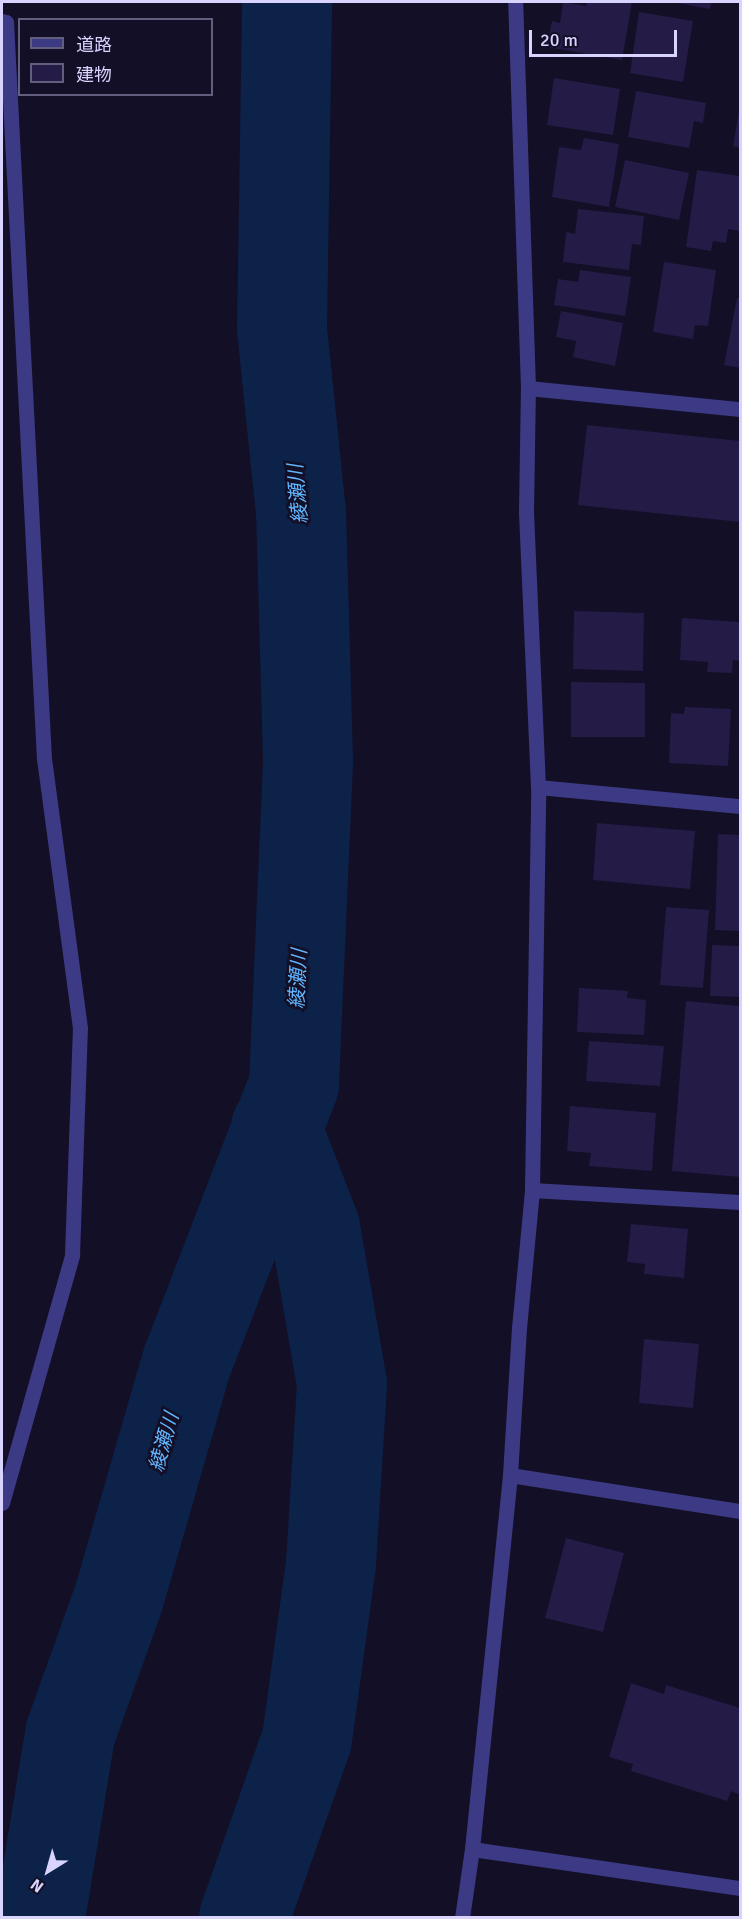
<!DOCTYPE html>
<html>
<head>
<meta charset="utf-8">
<style>
	body { margin:0 }
	#map { position:relative; width:742px; height:1919px; overflow:hidden; background:#130f26; font-family:Signika,"Noto Sans JP",sans-serif }
	div>[style] { position:absolute }
	.river>* { height:90px; margin:-45px; padding:0 45px; transform-origin:45px; border-radius:45px; background:#0c2248 }
	.building>* { inset:0; background:#241b47 }
	.service>* { height:15px; margin:-7.5px; padding:0 7.5px; transform-origin:7.5px; border-radius:7.5px; background:#3d3a85 }
	.minor>* { height:15px; margin:-7.5px; padding:0 7.5px; transform-origin:7.5px; border-radius:7.5px; background:#3d3a85 }
	.tertiary>* { height:15px; margin:-7.5px; padding:0 7.5px; transform-origin:7.5px; border-radius:7.5px; background:#3d3a85 }
	span { translate:-50% -50%; white-space:nowrap; text-align:center; line-height:1.15; -webkit-text-stroke:5px #130f26; paint-order:stroke }
	.water-label { font-size:20px; color:#62b6ff; font-style:italic }
	.frame { position:absolute; inset:0; border:3px solid #d9d4ff; pointer-events:none }
	.legend { position:absolute; left:18px; top:18px; width:195px; height:78px; box-sizing:border-box; background:#130f26; border:2px solid #625e7d; margin:0; padding:8px 10px; list-style:none; font-size:18px; color:#d9d4ff }
	.legend li { display:flex; align-items:center; gap:12px; height:30px }
	.legend b { width:30px; border:2px solid #625e7d }
	.north { position:absolute; left:18px; top:1841px; width:60px; height:60px; -webkit-text-stroke:4px #130f26; paint-order:stroke; rotate:217deg; font-size:16px; font-weight:700; line-height:24px; text-align:center; color:#d9d4ff }
	.north::after { content:''; display:block; margin:auto; width:21px; height:27px; background:#d9d4ff; clip-path:polygon(50% 0,100% 100%,50% 72%,0 100%) }
	.scale { position:absolute; left:529px; top:30px; width:148px; height:27px; box-sizing:border-box; border:3px solid #d9d4ff; border-top:0; padding-left:8px; font-size:18px; line-height:21px; white-space:nowrap; color:#d9d4ff; -webkit-text-stroke:4px #130f26; paint-order:stroke }
</style>
</head>
<body>
<div id="map">
	<div class="river">
		<i style="left:40px;top:1918px;width:186px;rotate:-80.7deg"></i>
		<i style="left:70px;top:1734px;width:145px;rotate:-70.3deg"></i>
		<i style="left:119px;top:1597px;width:245px;rotate:-73.9deg"></i>
		<i style="left:187px;top:1362px;width:298px;rotate:-68.9deg"></i>
		<i style="left:294px;top:1084px;width:324px;rotate:-87.5deg"></i>
		<i style="left:308px;top:760px;width:247px;rotate:-91.6deg"></i>
		<i style="left:301px;top:513px;width:185px;rotate:-95.9deg"></i>
		<i style="left:282px;top:329px;width:327px;rotate:-89.1deg"></i>
		<i style="left:244px;top:1918px;width:190px;rotate:-70.6deg"></i>
		<i style="left:307px;top:1739px;width:177px;rotate:-82.2deg"></i>
		<i style="left:331px;top:1564px;width:180px;rotate:-86.5deg"></i>
		<i style="left:342px;top:1384px;width:158px;rotate:-99.8deg"></i>
		<i style="left:315px;top:1228px;width:108px;rotate:-111.1deg"></i>
	</div>
	<div class="building">
		<i style="clip-path:polygon(563px 2px,586px 6px,587px 2px,632px 2px,622px 60px,547px 47px,552px 21px,560px 23px)"></i>
		<i style="clip-path:polygon(672px 2px,711px 2px,710px 9px)"></i>
		<i style="clip-path:polygon(639px 12px,693px 21px,683px 82px,630px 73px)"></i>
		<i style="clip-path:polygon(554px 78px,620px 89px,613px 135px,547px 125px)"></i>
		<i style="clip-path:polygon(636px 91px,706px 103px,703px 123px,694px 121px,689px 148px,628px 137px)"></i>
		<i style="clip-path:polygon(739px 110px,740px 110px,740px 148px,733px 146px)"></i>
		<i style="clip-path:polygon(584px 138px,619px 144px,609px 207px,552px 197px,559px 147px,581px 150px)"></i>
		<i style="clip-path:polygon(625px 160px,689px 173px,679px 220px,615px 207px)"></i>
		<i style="clip-path:polygon(697px 170px,740px 176px,740px 231px,728px 229px,726px 243px,713px 241px,711px 251px,686px 247px)"></i>
		<i style="clip-path:polygon(578px 209px,644px 216px,641px 245px,632px 244px,629px 270px,563px 262px,566px 232px,575px 234px)"></i>
		<i style="clip-path:polygon(664px 262px,716px 270px,708px 326px,695px 325px,693px 339px,653px 332px)"></i>
		<i style="clip-path:polygon(580px 270px,631px 277px,625px 316px,554px 305px,558px 279px,578px 282px)"></i>
		<i style="clip-path:polygon(737px 298px,740px 298px,740px 368px,724px 365px)"></i>
		<i style="clip-path:polygon(561px 311px,623px 323px,615px 366px,573px 357px,576px 341px,556px 337px)"></i>
		<i style="clip-path:polygon(587px 425px,740px 441px,740px 522px,578px 505px)"></i>
		<i style="clip-path:polygon(574px 611px,644px 613px,643px 671px,573px 669px)"></i>
		<i style="clip-path:polygon(682px 618px,740px 622px,740px 661px,733px 660px,732px 673px,707px 672px,708px 662px,680px 660px)"></i>
		<i style="clip-path:polygon(571px 682px,645px 683px,645px 737px,571px 737px)"></i>
		<i style="clip-path:polygon(685px 707px,731px 709px,728px 766px,669px 763px,671px 713px,684px 714px)"></i>
		<i style="clip-path:polygon(597px 823px,695px 831px,690px 889px,593px 880px)"></i>
		<i style="clip-path:polygon(718px 834px,740px 835px,740px 931px,715px 930px)"></i>
		<i style="clip-path:polygon(666px 907px,709px 910px,703px 988px,660px 985px)"></i>
		<i style="clip-path:polygon(712px 945px,740px 946px,740px 997px,710px 996px)"></i>
		<i style="clip-path:polygon(579px 988px,628px 991px,627px 998px,646px 1000px,644px 1035px,577px 1032px)"></i>
		<i style="clip-path:polygon(686px 1001px,740px 1006px,740px 1177px,672px 1171px)"></i>
		<i style="clip-path:polygon(589px 1041px,664px 1046px,660px 1086px,586px 1081px)"></i>
		<i style="clip-path:polygon(570px 1106px,656px 1113px,652px 1171px,589px 1166px,591px 1153px,567px 1151px)"></i>
		<i style="clip-path:polygon(631px 1224px,688px 1229px,684px 1278px,644px 1274px,645px 1264px,627px 1262px)"></i>
		<i style="clip-path:polygon(644px 1339px,699px 1344px,693px 1408px,639px 1403px)"></i>
		<i style="clip-path:polygon(566px 1538px,624px 1553px,603px 1632px,545px 1618px)"></i>
		<i style="clip-path:polygon(631px 1683px,664px 1694px,666px 1685px,740px 1708px,740px 1795px,731px 1791px,727px 1801px,631px 1771px,633px 1764px,609px 1757px)"></i>
	</div>
	<div class="service">
		<i style="left:2px;top:1503px;width:258px;rotate:-74.2deg"></i>
		<i style="left:72px;top:1255px;width:227px;rotate:-88deg"></i>
		<i style="left:80px;top:1028px;width:271px;rotate:-97.6deg"></i>
		<i style="left:44px;top:759px;width:738px;rotate:-92.95deg"></i>
	</div>
	<div class="minor">
		<i style="left:2px;top:21px;width:4px;rotate:14deg"></i>
		<i style="left:528px;top:388px;width:213px;rotate:5.7deg"></i>
		<i style="left:538px;top:787px;width:203px;rotate:5.4deg"></i>
		<i style="left:532px;top:1190px;width:208px;rotate:3.3deg"></i>
		<i style="left:510px;top:1475px;width:233px;rotate:8.9deg"></i>
		<i style="left:462px;top:1918px;width:70px;rotate:-81.8deg"></i>
		<i style="left:472px;top:1849px;width:376px;rotate:-84.2deg"></i>
		<i style="left:510px;top:1475px;width:147px;rotate:-86.5deg"></i>
		<i style="left:519px;top:1328px;width:139px;rotate:-84.6deg"></i>
		<i style="left:532px;top:1190px;width:403px;rotate:-89.1deg"></i>
		<i style="left:538px;top:787px;width:275px;rotate:-92.5deg"></i>
		<i style="left:526px;top:512px;width:124px;rotate:-89.1deg"></i>
		<i style="left:528px;top:388px;width:386px;rotate:-91.9deg"></i>
	</div>
	<div class="tertiary">
		<i style="left:472px;top:1849px;width:271px;rotate:8.3deg"></i>
	</div>
	<div class="water-label">
		<span style="left:298px;top:494px;rotate:-95deg">綾瀬川</span>
		<span style="left:298px;top:979px;rotate:-87deg">綾瀬川</span>
		<span style="left:164px;top:1442px;rotate:-74deg">綾瀬川</span>
	</div>
	<div class="frame"></div>
	<ul class="legend">
	<li><b style="height:8px;background:#3d3a85"></b>道路</li>
	<li><b style="height:16px;background:#241b47"></b>建物</li>
	</ul>
	<div class="north">N</div>
	<div class="scale">20 m</div>
</div>
</body>
</html>
